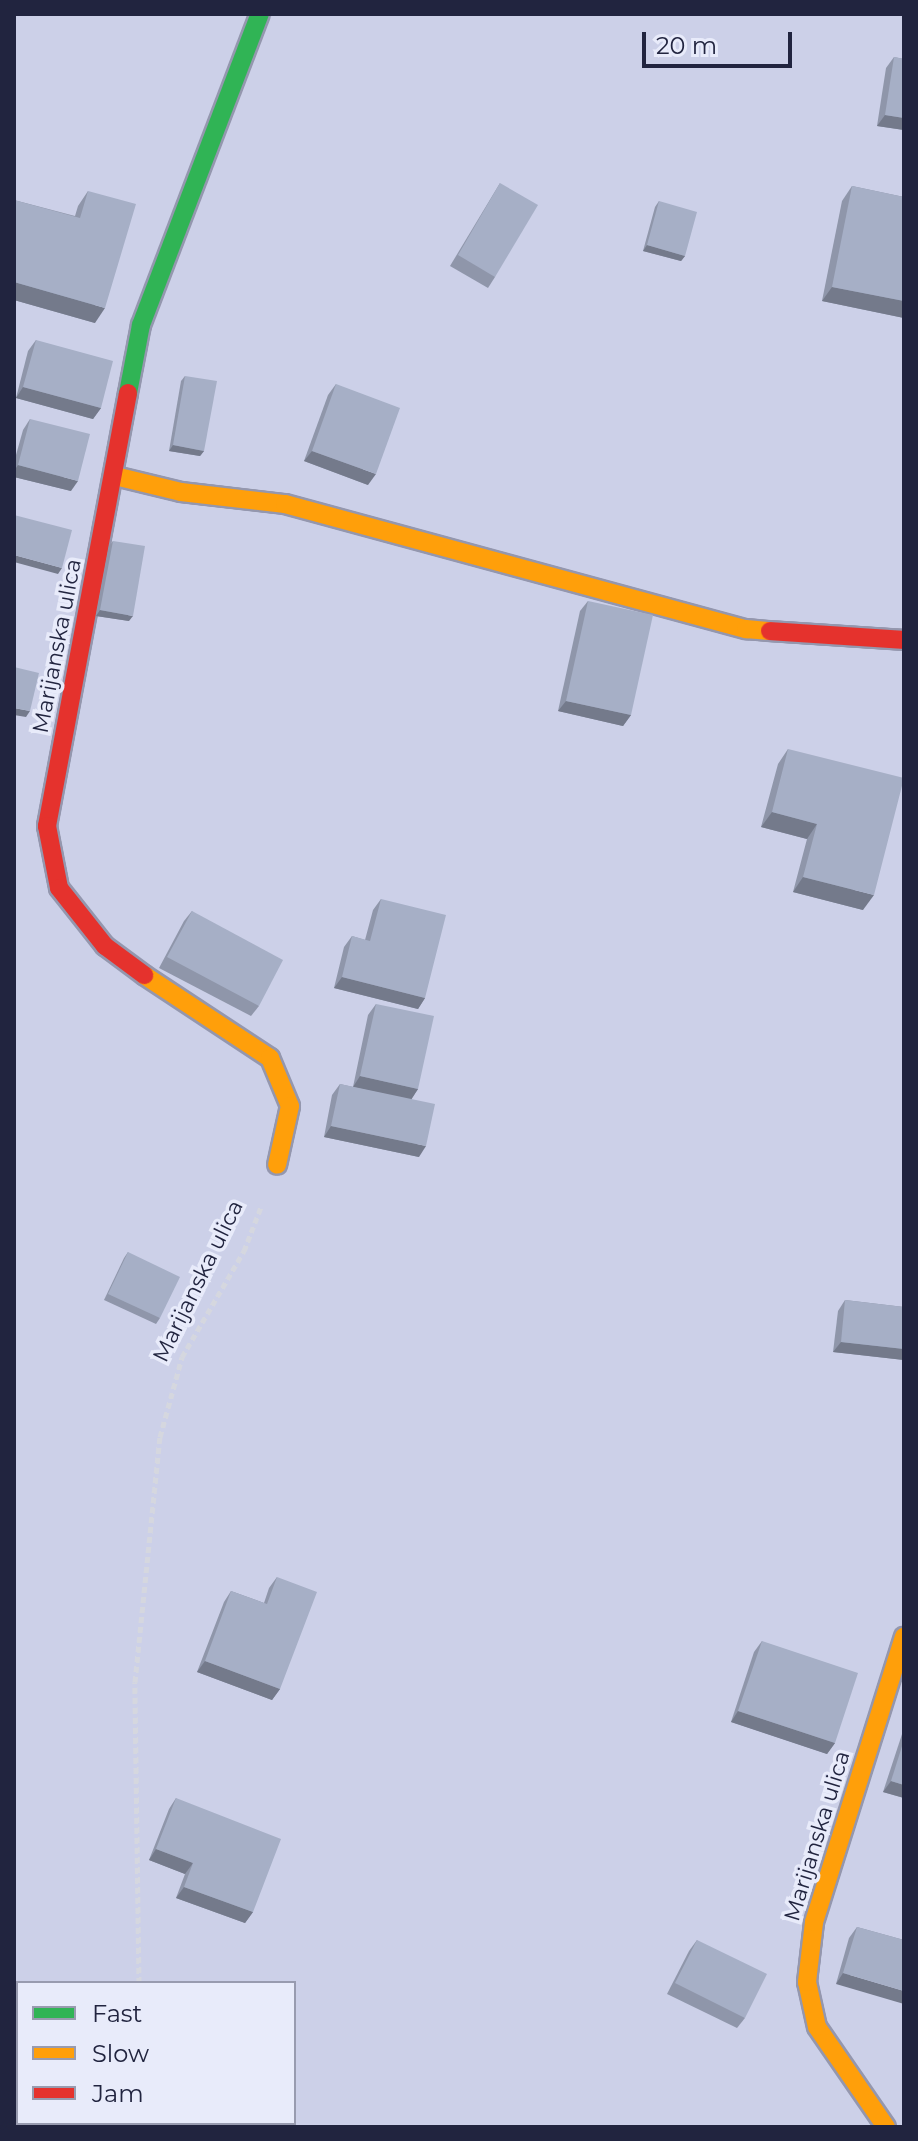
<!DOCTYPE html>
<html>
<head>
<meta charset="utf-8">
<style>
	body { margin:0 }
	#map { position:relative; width:918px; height:2141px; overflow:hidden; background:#ccd0e8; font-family:Montserrat,sans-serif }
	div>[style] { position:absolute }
	.path>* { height:5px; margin-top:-2.5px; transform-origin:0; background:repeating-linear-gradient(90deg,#d5d7df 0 6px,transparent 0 10px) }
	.roads { filter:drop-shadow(2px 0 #9497ae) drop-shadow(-2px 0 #9497ae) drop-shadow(0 2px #9497ae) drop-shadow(0 -2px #9497ae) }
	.fast>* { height:18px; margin:-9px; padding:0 9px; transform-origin:9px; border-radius:9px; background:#30b455 }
	.slow>* { height:18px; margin:-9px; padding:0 9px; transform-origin:9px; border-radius:9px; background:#ff9f0a }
	.jam>* { height:18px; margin:-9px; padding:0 9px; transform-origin:9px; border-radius:9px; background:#e5322d }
	.wall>* { inset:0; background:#8f96aa }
	.shaded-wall>* { inset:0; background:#747a8b }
	.building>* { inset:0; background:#a6afc6 }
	span { translate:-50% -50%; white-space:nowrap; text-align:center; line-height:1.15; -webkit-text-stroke:7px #e8ebfa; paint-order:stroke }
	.street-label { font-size:22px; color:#21243f }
	.frame { position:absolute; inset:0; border:16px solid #21243f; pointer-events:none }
	.legend { position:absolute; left:16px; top:1981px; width:280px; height:144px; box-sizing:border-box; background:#e8ebfa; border:2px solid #989baf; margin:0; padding:10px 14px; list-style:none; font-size:24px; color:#21243f }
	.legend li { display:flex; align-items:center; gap:16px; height:40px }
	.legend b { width:40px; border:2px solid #989baf }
	.scale { position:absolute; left:642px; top:32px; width:150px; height:36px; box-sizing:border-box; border:4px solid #21243f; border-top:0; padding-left:10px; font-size:24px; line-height:28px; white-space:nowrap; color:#21243f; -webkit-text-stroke:6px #e8ebfa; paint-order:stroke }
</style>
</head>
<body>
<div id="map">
	<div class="path">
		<i style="left:139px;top:1983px;width:301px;rotate:-90.8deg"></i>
		<i style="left:135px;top:1682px;width:246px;rotate:-84.2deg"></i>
		<i style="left:160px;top:1437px;width:83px;rotate:-74.6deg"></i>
		<i style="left:182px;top:1357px;width:123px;rotate:-59.7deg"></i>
		<i style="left:244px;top:1251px;width:47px;rotate:-68.9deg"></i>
		<i style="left:144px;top:2123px;width:4px;rotate:90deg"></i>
	</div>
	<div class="roads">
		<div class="fast">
			<i style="left:128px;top:393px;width:69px;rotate:-79.2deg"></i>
			<i style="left:141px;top:325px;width:333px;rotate:-69.1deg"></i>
		</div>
		<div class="slow">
			<i style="left:115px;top:476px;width:68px;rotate:13.6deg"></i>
			<i style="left:181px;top:492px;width:105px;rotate:6.6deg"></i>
			<i style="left:285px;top:504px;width:478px;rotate:15.2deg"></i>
			<i style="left:746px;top:629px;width:24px;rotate:5deg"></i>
			<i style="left:144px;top:975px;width:151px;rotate:33.4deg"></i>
			<i style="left:270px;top:1058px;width:52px;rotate:67.4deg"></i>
			<i style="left:290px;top:1106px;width:60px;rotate:102.4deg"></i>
			<i style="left:886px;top:2127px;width:121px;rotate:-124.6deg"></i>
			<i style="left:817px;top:2027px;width:46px;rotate:-102.5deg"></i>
			<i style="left:807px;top:1982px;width:60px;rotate:-83.3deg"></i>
			<i style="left:814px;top:1922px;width:299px;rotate:-72.5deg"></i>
		</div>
		<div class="jam">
			<i style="left:128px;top:393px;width:441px;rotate:100.6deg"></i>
			<i style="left:47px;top:826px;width:63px;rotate:79deg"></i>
			<i style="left:59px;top:888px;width:74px;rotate:51.6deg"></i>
			<i style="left:105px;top:946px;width:49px;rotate:36.6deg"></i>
			<i style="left:770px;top:631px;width:134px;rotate:3.8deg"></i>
		</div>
	</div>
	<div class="wall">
		<i style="clip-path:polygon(894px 57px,904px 59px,904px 130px,877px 126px,886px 68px)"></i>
		<i style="clip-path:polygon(500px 183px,495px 277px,488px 288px,450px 266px)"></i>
		<i style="clip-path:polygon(852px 186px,904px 197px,904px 318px,822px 301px,842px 201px)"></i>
		<i style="clip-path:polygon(88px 191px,95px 323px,14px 300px,14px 200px,75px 216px,78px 206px)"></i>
		<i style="clip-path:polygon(659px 201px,685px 256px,681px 261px,643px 251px,655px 207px)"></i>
		<i style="clip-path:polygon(36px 340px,101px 408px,93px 419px,16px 398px,28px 351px)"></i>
		<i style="clip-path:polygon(185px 376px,204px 451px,200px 456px,169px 451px,181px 381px)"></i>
		<i style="clip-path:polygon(336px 384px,368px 485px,304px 461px,328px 395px)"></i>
		<i style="clip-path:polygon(30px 419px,71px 491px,14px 477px,14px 462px,23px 430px)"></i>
		<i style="clip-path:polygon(113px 541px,129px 621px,96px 616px,109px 546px)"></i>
		<i style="clip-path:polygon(588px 601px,631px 715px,623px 726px,558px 711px,580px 611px)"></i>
		<i style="clip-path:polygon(788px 749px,863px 910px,793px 892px,807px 839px,761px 827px,778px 764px)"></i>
		<i style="clip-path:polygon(381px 899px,425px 998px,418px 1009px,334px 988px,344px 947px,352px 936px,365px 940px,373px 910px)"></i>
		<i style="clip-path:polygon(192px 911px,259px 1006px,251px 1016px,159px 968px,184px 921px)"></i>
		<i style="clip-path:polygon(376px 1004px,418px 1089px,411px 1099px,419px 1157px,324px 1137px,332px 1095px,340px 1084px,353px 1087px,368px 1015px)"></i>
		<i style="clip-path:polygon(128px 1252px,160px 1318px,156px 1324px,104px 1300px,124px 1258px)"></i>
		<i style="clip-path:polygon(845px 1300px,904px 1307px,904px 1360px,833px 1352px,838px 1311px)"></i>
		<i style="clip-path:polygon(277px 1577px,280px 1689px,272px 1700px,197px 1672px,224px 1602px,231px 1591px,264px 1603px,269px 1588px)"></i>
		<i style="clip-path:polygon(762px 1641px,835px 1743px,827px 1754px,731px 1722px,754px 1652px)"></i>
		<i style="clip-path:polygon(904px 1728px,904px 1798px,883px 1792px)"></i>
		<i style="clip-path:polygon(176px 1798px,253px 1912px,245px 1923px,176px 1898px,185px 1874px,149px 1860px,169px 1809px)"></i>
		<i style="clip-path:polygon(857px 1927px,904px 1940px,836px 1984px,849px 1938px)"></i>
		<i style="clip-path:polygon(697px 1940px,745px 2018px,737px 2028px,667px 1994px,689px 1951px)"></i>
		<i style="clip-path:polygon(226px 2123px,249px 2123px,247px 2127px,235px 2127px)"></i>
	</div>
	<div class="shaded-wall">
		<i style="clip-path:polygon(885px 115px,904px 118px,904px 130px,877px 126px)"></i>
		<i style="clip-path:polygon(647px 245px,685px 256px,681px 261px,643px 251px)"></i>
		<i style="clip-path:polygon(14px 282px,105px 308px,95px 323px,14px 300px)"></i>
		<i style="clip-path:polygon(832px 287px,904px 301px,904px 318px,822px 301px)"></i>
		<i style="clip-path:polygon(23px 387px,101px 408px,93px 419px,16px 398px)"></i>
		<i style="clip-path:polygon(173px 445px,204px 451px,200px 456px,169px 451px)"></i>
		<i style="clip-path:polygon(312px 451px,376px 474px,368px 485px,304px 461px)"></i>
		<i style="clip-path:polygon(18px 465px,78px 481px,71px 491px,14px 477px,14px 471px)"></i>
		<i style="clip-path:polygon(14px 555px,62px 568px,58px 574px,14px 562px)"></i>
		<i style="clip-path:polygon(100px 610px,133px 616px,129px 621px,96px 616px)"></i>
		<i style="clip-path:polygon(566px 701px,631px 715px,623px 726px,558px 711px)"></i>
		<i style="clip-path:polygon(14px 708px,30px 711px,26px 717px,14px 715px)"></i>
		<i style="clip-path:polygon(772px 812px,817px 824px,807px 839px,761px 827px)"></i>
		<i style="clip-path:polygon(803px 877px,874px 895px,863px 910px,793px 892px)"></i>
		<i style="clip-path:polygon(342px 977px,425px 998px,418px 1009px,334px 988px)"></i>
		<i style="clip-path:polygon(360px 1076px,418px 1089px,411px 1100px,353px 1087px)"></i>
		<i style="clip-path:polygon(331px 1126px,426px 1146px,419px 1157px,324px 1137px)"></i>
		<i style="clip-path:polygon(841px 1342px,904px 1349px,904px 1360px,833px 1352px)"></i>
		<i style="clip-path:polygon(205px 1661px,280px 1689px,272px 1700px,197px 1672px)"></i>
		<i style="clip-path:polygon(738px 1711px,835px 1743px,827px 1754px,731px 1722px)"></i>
		<i style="clip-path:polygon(891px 1781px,904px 1785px,904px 1798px,883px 1792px)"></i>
		<i style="clip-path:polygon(156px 1849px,193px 1863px,185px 1874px,149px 1860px)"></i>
		<i style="clip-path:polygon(184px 1887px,253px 1912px,245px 1923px,176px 1898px)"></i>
		<i style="clip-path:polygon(843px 1973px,904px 1991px,904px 2004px,836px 1984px)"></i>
	</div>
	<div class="building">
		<i style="clip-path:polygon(894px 57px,904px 59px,904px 118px,885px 115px)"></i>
		<i style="clip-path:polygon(500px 183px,538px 205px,495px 277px,458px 255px)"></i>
		<i style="clip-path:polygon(852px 186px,904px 197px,904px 301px,832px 287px)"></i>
		<i style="clip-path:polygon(88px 191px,136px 204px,105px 308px,14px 282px,14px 200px,80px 218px)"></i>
		<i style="clip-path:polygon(659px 201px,697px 212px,685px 256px,647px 245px)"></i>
		<i style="clip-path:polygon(36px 340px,113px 361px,101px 408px,23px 387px)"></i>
		<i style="clip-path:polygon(185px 376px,217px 381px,204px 451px,173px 445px)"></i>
		<i style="clip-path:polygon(336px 384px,400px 408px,376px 474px,312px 451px)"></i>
		<i style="clip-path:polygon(30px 419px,90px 434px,78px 481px,18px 465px)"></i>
		<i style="clip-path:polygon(14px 515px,72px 530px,62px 568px,14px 555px)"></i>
		<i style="clip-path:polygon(113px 541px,145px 546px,133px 616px,100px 610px)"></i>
		<i style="clip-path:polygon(588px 601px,653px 615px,631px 715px,566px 701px)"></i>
		<i style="clip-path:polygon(14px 667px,39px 673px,30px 711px,14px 708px)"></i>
		<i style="clip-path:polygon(788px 749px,904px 778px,874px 895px,803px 877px,817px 824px,772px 812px)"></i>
		<i style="clip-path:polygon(381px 899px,446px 915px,425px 998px,342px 977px,352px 936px,370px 941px)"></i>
		<i style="clip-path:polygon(192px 911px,283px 960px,259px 1006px,167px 957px)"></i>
		<i style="clip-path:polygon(376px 1004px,434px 1016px,418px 1089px,360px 1076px)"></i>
		<i style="clip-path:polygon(340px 1084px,435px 1104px,426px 1146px,331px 1126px)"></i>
		<i style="clip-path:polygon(128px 1252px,180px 1277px,160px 1318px,108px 1294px)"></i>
		<i style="clip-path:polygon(845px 1300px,904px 1307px,904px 1349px,841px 1342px)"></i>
		<i style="clip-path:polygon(277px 1577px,317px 1592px,280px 1689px,205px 1661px,231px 1591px,267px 1604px)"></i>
		<i style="clip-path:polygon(762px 1641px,858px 1673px,835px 1743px,738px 1711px)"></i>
		<i style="clip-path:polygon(904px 1740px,904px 1785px,891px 1781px)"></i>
		<i style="clip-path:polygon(176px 1798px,281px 1839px,253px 1912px,184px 1887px,193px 1863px,156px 1849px)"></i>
		<i style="clip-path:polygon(857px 1927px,904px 1940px,904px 1991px,843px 1973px)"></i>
		<i style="clip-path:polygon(697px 1940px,767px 1974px,745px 2018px,675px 1983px)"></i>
	</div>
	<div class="street-label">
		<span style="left:57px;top:646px;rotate:-79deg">Marijanska ulica</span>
		<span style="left:198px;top:1281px;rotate:-64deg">Marijanska ulica</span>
		<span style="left:817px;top:1836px;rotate:-73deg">Marijanska ulica</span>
	</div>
	<div class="frame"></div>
	<ul class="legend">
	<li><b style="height:10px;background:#30b455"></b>Fast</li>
	<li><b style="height:10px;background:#ff9f0a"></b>Slow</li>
	<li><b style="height:10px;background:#e5322d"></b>Jam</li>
	</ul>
	<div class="scale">20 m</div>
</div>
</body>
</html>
